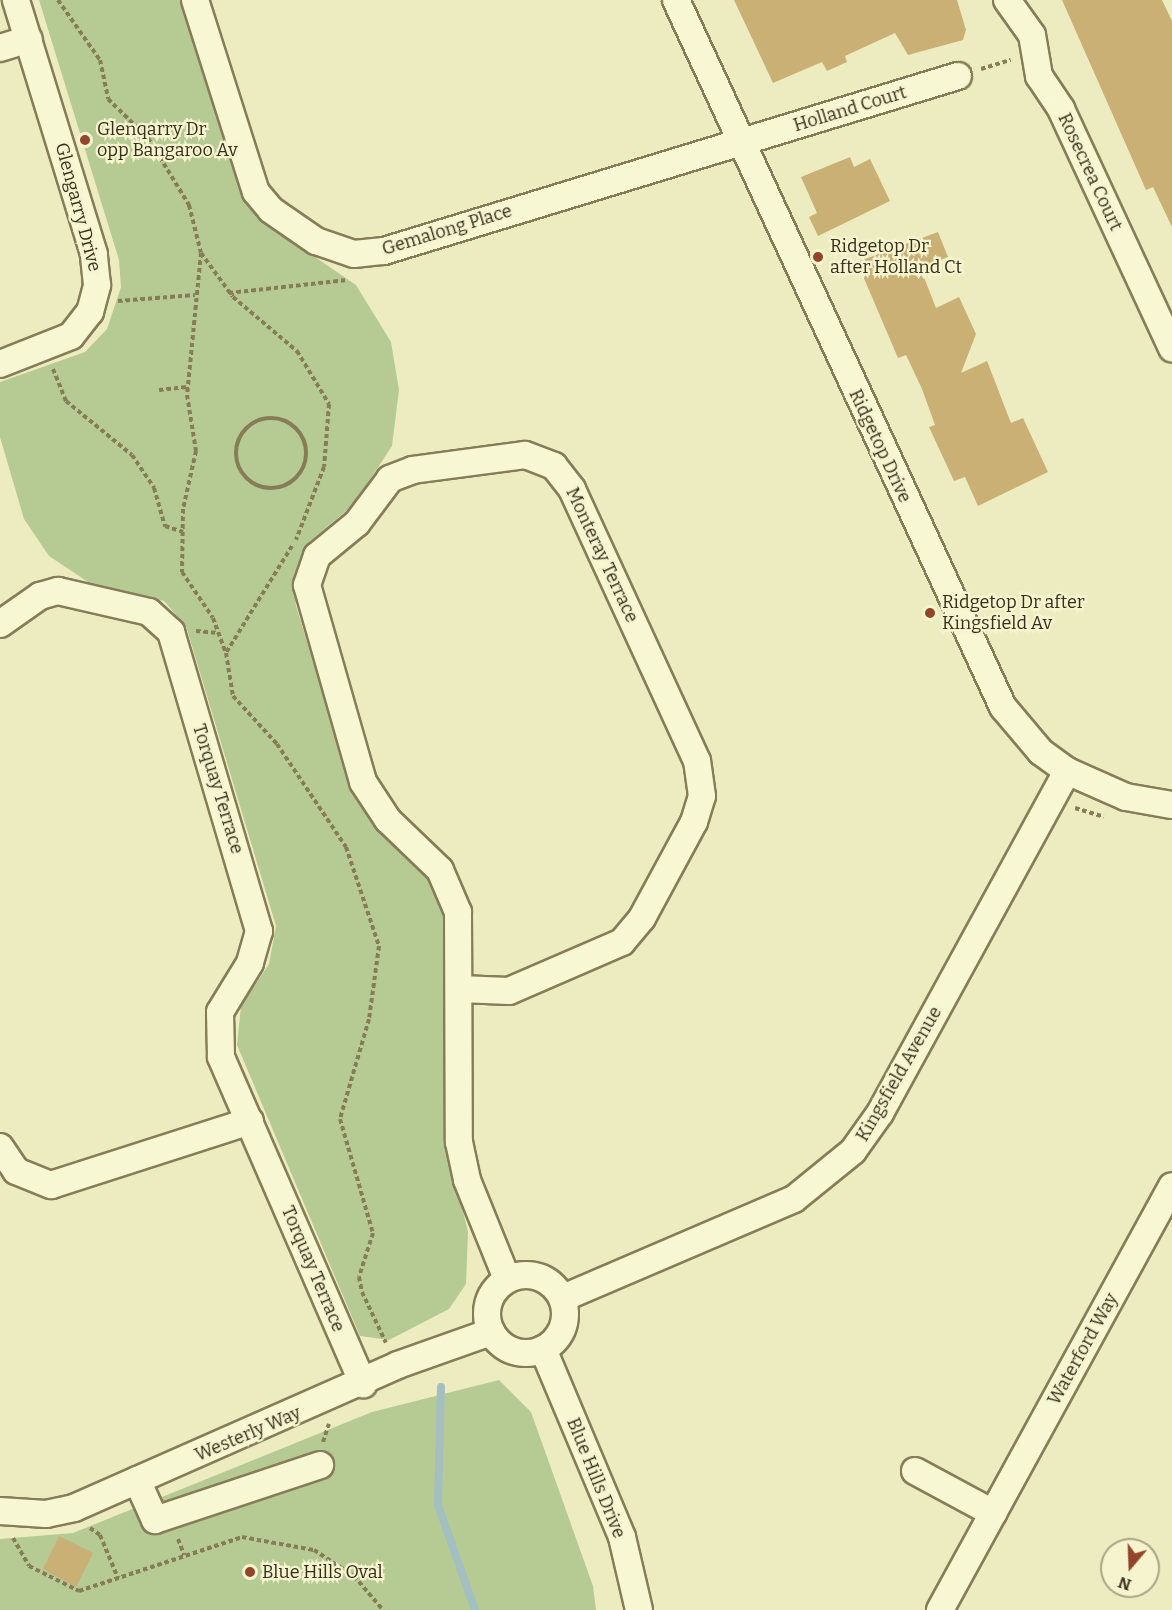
<!DOCTYPE html>
<html>
<head>
<meta charset="utf-8">
<style>
	body { margin:0 }
	#map { position:relative; width:1172px; height:1610px; overflow:hidden; background:#edecc0; font-family:Bitter,serif }
	div>[style] { position:absolute }
	.green>* { inset:0; background:#b6cb94 }
	.stream>* { height:8px; margin:-4px; padding:0 4px; transform-origin:4px; border-radius:4px; background:#a3bfbf }
	.building>* { inset:0; background:#cbb076 }
	.path>* { height:4px; margin-top:-2px; transform-origin:0; background:repeating-linear-gradient(90deg,#867d58 0 4.5px,transparent 0 7.5px) }
	.path>.ring { margin:-2px; padding:0; box-sizing:content-box; background:none; border:4px solid #867d58; border-radius:50% }
	.roads { filter:drop-shadow(2px 0 #867d58) drop-shadow(-2px 0 #867d58) drop-shadow(0 2px #867d58) drop-shadow(0 -2px #867d58) }
	.minor>* { height:26px; margin:-13px; padding:0 13px; transform-origin:13px; border-radius:13px; background:#f8f7d3 }
	.minor>.ring { margin:-13px; padding:0; box-sizing:content-box; background:none; border:26px solid #f8f7d3; border-radius:50% }
	.dots>* { width:16px; height:16px; translate:-50% -50%; box-sizing:border-box; border:3px solid #f5f4cf; border-radius:50% }
	span { translate:-50% -50%; white-space:nowrap; text-align:center; line-height:1.15; -webkit-text-stroke:4.5px #f5f4cf; paint-order:stroke }
	.street-label { font-size:18px; color:#362f1c }
	.poi-label { font-size:18px; color:#362f1c }
	.left { translate:0 -50%; text-align:left }
	.north { position:absolute; left:1100px; top:1538px; width:60px; height:60px; box-sizing:border-box; background:#f5f4cf; border:2px solid #a9a587; border-radius:50%; rotate:199deg; font-size:16px; font-weight:700; line-height:24px; text-align:center; color:#362f1c }
	.north::after { content:''; display:block; margin:auto; width:21px; height:27px; background:#944529; clip-path:polygon(50% 0,100% 100%,50% 72%,0 100%) }
</style>
</head>
<body>
<div id="map">
	<div class="green">
		<i style="clip-path:polygon(39px 0,180px 0,246px 202px,267px 224px,356px 285px,391px 342px,399px 390px,392px 446px,354px 504px,308px 543px,293px 578px,296px 606px,354px 794px,375px 825px,430px 880px,443px 908px,447px 939px,446px 1140px,468px 1232px,466px 1284px,449px 1309px,389px 1340px,360px 1336px,237px 1045px,241px 1006px,269px 964px,276px 926px,186px 626px,164px 601px,94px 586px,49px 556px,24px 519px,0 437px,0 382px,85px 352px,107px 329px,121px 287px,119px 260px)"></i>
		<i style="clip-path:polygon(499px 1380px,531px 1412px,593px 1586px,596px 1610px,0 1610px,0 1539px,73px 1533px,372px 1412px)"></i>
	</div>
	<div class="stream">
		<i style="left:441px;top:1387px;width:118px;rotate:91.5deg"></i>
		<i style="left:438px;top:1505px;width:111px;rotate:70.6deg"></i>
	</div>
	<div class="building">
		<i style="clip-path:polygon(734px 0,957px 0,966px 30px,963px 40px,908px 55px,895px 33px,845px 56px,847px 62px,827px 71px,822px 62px,773px 83px)"></i>
		<i style="clip-path:polygon(1062px 0,1162px 0,1172px 21px,1172px 227px,1153px 187px,1146px 190px)"></i>
		<i style="clip-path:polygon(850px 157px,854px 167px,870px 159px,890px 201px,818px 236px,809px 217px,817px 213px,801px 177px)"></i>
		<i style="clip-path:polygon(938px 232px,948px 257px,920px 267px,936px 308px,959px 297px,976px 334px,961px 373px,987px 361px,1011px 423px,1023px 418px,1048px 472px,978px 506px,965px 477px,954px 481px,929px 427px,935px 425px,922px 389px,906px 355px,898px 358px,857px 262px)"></i>
		<i style="clip-path:polygon(59px 1536px,93px 1553px,76px 1587px,43px 1569px)"></i>
	</div>
	<div class="path">
		<i style="left:58px;top:0;width:73px;rotate:55deg"></i>
		<i style="left:100px;top:60px;width:40px;rotate:78deg"></i>
		<i style="left:108px;top:99px;width:56px;rotate:44.3deg"></i>
		<i style="left:148px;top:138px;width:79px;rotate:58.5deg"></i>
		<i style="left:189px;top:205px;width:49px;rotate:76deg"></i>
		<i style="left:201px;top:253px;width:54px;rotate:54deg"></i>
		<i style="left:233px;top:297px;width:84px;rotate:40.2deg"></i>
		<i style="left:297px;top:351px;width:62px;rotate:58.9deg"></i>
		<i style="left:329px;top:404px;width:63px;rotate:94.5deg"></i>
		<i style="left:324px;top:467px;width:78px;rotate:111deg"></i>
		<i style="left:981px;top:69px;width:31px;rotate:-17deg"></i>
		<i style="left:201px;top:253px;width:143px;rotate:95.6deg"></i>
		<i style="left:187px;top:395px;width:57px;rotate:80.9deg"></i>
		<i style="left:196px;top:451px;width:59px;rotate:102.6deg"></i>
		<i style="left:183px;top:509px;width:63px;rotate:90.9deg"></i>
		<i style="left:182px;top:572px;width:55px;rotate:56deg"></i>
		<i style="left:213px;top:618px;width:37px;rotate:70deg"></i>
		<i style="left:229px;top:293px;width:119px;rotate:-6.3deg"></i>
		<i style="left:118px;top:301px;width:77px;rotate:-4.5deg"></i>
		<i style="left:53px;top:369px;width:35px;rotate:68deg"></i>
		<i style="left:66px;top:401px;width:85px;rotate:39.3deg"></i>
		<i style="left:132px;top:455px;width:40px;rotate:56deg"></i>
		<i style="left:154px;top:488px;width:40px;rotate:74deg"></i>
		<i style="left:165px;top:526px;width:19px;rotate:18deg"></i>
		<i style="left:159px;top:390px;width:28px;rotate:-6deg"></i>
		<i class="ring" style="left:236px;top:418px;width:66px;height:66px"></i>
		<i style="left:292px;top:546px;width:126px;rotate:121.7deg"></i>
		<i style="left:226px;top:653px;width:44px;rotate:80.8deg"></i>
		<i style="left:233px;top:696px;width:65px;rotate:47.5deg"></i>
		<i style="left:277px;top:744px;width:124px;rotate:56.2deg"></i>
		<i style="left:346px;top:847px;width:104px;rotate:71.6deg"></i>
		<i style="left:379px;top:946px;width:74px;rotate:97.8deg"></i>
		<i style="left:369px;top:1019px;width:104px;rotate:106.2deg"></i>
		<i style="left:340px;top:1119px;width:119px;rotate:73.9deg"></i>
		<i style="left:373px;top:1233px;width:46px;rotate:107.7deg"></i>
		<i style="left:359px;top:1277px;width:15px;rotate:79deg"></i>
		<i style="left:362px;top:1292px;width:56px;rotate:64.8deg"></i>
		<i style="left:196px;top:631px;width:22px;rotate:5deg"></i>
		<i style="left:1075px;top:808px;width:30px;rotate:17deg"></i>
		<i style="left:323px;top:1442px;width:19px;rotate:-72deg"></i>
		<i style="left:90px;top:1528px;width:12px;rotate:35deg"></i>
		<i style="left:100px;top:1535px;width:47px;rotate:67.3deg"></i>
		<i style="left:13px;top:1538px;width:32px;rotate:60deg"></i>
		<i style="left:29px;top:1566px;width:56px;rotate:26.6deg"></i>
		<i style="left:79px;top:1591px;width:172px;rotate:-18.3deg"></i>
		<i style="left:242px;top:1537px;width:73px;rotate:10.2deg"></i>
		<i style="left:314px;top:1550px;width:48px;rotate:33deg"></i>
		<i style="left:354px;top:1576px;width:45px;rotate:49.5deg"></i>
		<i style="left:178px;top:1539px;width:17px;rotate:69deg"></i>
	</div>
	<div class="roads">
		<div class="minor">
			<i style="left:195px;top:0;width:201px;rotate:72.4deg"></i>
			<i style="left:256px;top:192px;width:23px;rotate:50deg"></i>
			<i style="left:271px;top:210px;width:55px;rotate:34.6deg"></i>
			<i style="left:316px;top:241px;width:40px;rotate:18.9deg"></i>
			<i style="left:354px;top:254px;width:30px;rotate:-6deg"></i>
			<i style="left:384px;top:251px;width:600px;rotate:-16.96deg"></i>
			<i style="left:676px;top:0;width:779px;rotate:65.18deg"></i>
			<i style="left:1003px;top:707px;width:59px;rotate:49.8deg"></i>
			<i style="left:1041px;top:752px;width:32px;rotate:36deg"></i>
			<i style="left:1067px;top:771px;width:64px;rotate:23.8deg"></i>
			<i style="left:1126px;top:797px;width:47px;rotate:9.9deg"></i>
			<i style="left:1007px;top:0;width:43px;rotate:54.5deg"></i>
			<i style="left:1032px;top:35px;width:42px;rotate:80.3deg"></i>
			<i style="left:1039px;top:76px;width:40px;rotate:56deg"></i>
			<i style="left:1061px;top:109px;width:264px;rotate:65.1deg"></i>
			<i style="left:0;top:48px;width:30px;rotate:-17deg"></i>
			<i style="left:0;top:364px;width:76px;rotate:-21.5deg"></i>
			<i style="left:71px;top:336px;width:31px;rotate:-52deg"></i>
			<i style="left:90px;top:312px;width:28px;rotate:-75deg"></i>
			<i style="left:97px;top:285px;width:31px;rotate:-96deg"></i>
			<i style="left:94px;top:254px;width:266px;rotate:-107.1deg"></i>
			<i style="left:0;top:624px;width:49px;rotate:-35deg"></i>
			<i style="left:40px;top:596px;width:19px;rotate:-16deg"></i>
			<i style="left:58px;top:591px;width:93px;rotate:13deg"></i>
			<i style="left:149px;top:612px;width:30px;rotate:42deg"></i>
			<i style="left:171px;top:632px;width:312px;rotate:73.6deg"></i>
			<i style="left:259px;top:931px;width:33px;rotate:106deg"></i>
			<i style="left:250px;top:963px;width:57px;rotate:121.5deg"></i>
			<i style="left:220px;top:1012px;width:45px;rotate:88.7deg"></i>
			<i style="left:221px;top:1057px;width:357px;rotate:66.5deg"></i>
			<i style="left:460px;top:989px;width:49px;rotate:2.3deg"></i>
			<i style="left:509px;top:991px;width:123px;rotate:-23.4deg"></i>
			<i style="left:622px;top:942px;width:31px;rotate:-50deg"></i>
			<i style="left:642px;top:918px;width:109px;rotate:-61.6deg"></i>
			<i style="left:694px;top:822px;width:27px;rotate:-73deg"></i>
			<i style="left:702px;top:796px;width:35px;rotate:-98deg"></i>
			<i style="left:697px;top:761px;width:299px;rotate:-114.7deg"></i>
			<i style="left:572px;top:489px;width:29px;rotate:-128deg"></i>
			<i style="left:554px;top:466px;width:31px;rotate:-159deg"></i>
			<i style="left:525px;top:455px;width:113px;rotate:172.4deg"></i>
			<i style="left:413px;top:470px;width:25px;rotate:159deg"></i>
			<i style="left:390px;top:479px;width:55px;rotate:126.9deg"></i>
			<i style="left:357px;top:523px;width:52px;rotate:140.5deg"></i>
			<i style="left:317px;top:556px;width:31px;rotate:109deg"></i>
			<i style="left:307px;top:585px;width:205px;rotate:74.1deg"></i>
			<i style="left:363px;top:782px;width:45px;rotate:56.7deg"></i>
			<i style="left:388px;top:820px;width:72px;rotate:43.9deg"></i>
			<i style="left:440px;top:870px;width:46px;rotate:66.8deg"></i>
			<i style="left:458px;top:912px;width:230px;rotate:89.8deg"></i>
			<i style="left:459px;top:1142px;width:39px;rotate:78deg"></i>
			<i style="left:467px;top:1180px;width:107px;rotate:68deg"></i>
			<i style="left:0;top:1147px;width:29px;rotate:56deg"></i>
			<i style="left:16px;top:1171px;width:38px;rotate:22deg"></i>
			<i style="left:51px;top:1185px;width:209px;rotate:-17.8deg"></i>
			<i class="ring" style="left:487px;top:1275px;width:52px;height:52px"></i>
			<i style="left:563px;top:1298px;width:251px;rotate:-23.2deg"></i>
			<i style="left:794px;top:1199px;width:76px;rotate:-39.1deg"></i>
			<i style="left:853px;top:1151px;width:47px;rotate:-54.6deg"></i>
			<i style="left:880px;top:1113px;width:390px;rotate:-61.3deg"></i>
			<i style="left:543px;top:1349px;width:204px;rotate:67.2deg"></i>
			<i style="left:622px;top:1537px;width:75px;rotate:76.9deg"></i>
			<i style="left:915px;top:1471px;width:89px;rotate:28.3deg"></i>
			<i style="left:137px;top:1480px;width:44px;rotate:65.8deg"></i>
			<i style="left:155px;top:1520px;width:174px;rotate:-18.4deg"></i>
			<i style="left:0;top:1511px;width:46px;rotate:3.7deg"></i>
			<i style="left:46px;top:1514px;width:29px;rotate:-12deg"></i>
			<i style="left:74px;top:1508px;width:354px;rotate:-23.8deg"></i>
			<i style="left:398px;top:1365px;width:99px;rotate:-19.5deg"></i>
			<i style="left:940px;top:1610px;width:483px;rotate:-61.3deg"></i>
		</div>
	</div>
	<div class="dots">
		<i style="left:85px;top:140px;background:#944529"></i>
		<i style="left:818px;top:257px;background:#944529"></i>
		<i style="left:930px;top:613px;background:#944529"></i>
		<i style="left:250px;top:1572px;background:#944529"></i>
	</div>
	<div class="street-label">
		<span style="left:850px;top:109px;rotate:-17deg">Holland Court</span>
		<span style="left:1090px;top:172px;rotate:65deg">Rosecrea Court</span>
		<span style="left:78px;top:207px;rotate:75deg">Glengarry Drive</span>
		<span style="left:447px;top:230px;rotate:-17deg">Gemalong Place</span>
		<span style="left:880px;top:446px;rotate:65deg">Ridgetop Drive</span>
		<span style="left:602px;top:555px;rotate:65deg">Monteray Terrace</span>
		<span style="left:218px;top:789px;rotate:73deg">Torquay Terrace</span>
		<span style="left:899px;top:1074px;rotate:-60deg">Kingsfield Avenue</span>
		<span style="left:313px;top:1269px;rotate:67deg">Torquay Terrace</span>
		<span style="left:1083px;top:1349px;rotate:-61deg">Waterford Way</span>
		<span style="left:248px;top:1434px;rotate:-23deg">Westerly Way</span>
		<span style="left:596px;top:1478px;rotate:68deg">Blue Hills Drive</span>
	</div>
	<div class="poi-label">
		<span class="left" style="left:97px;top:140px">Glenqarry Dr<br>opp Bangaroo Av</span>
		<span class="left" style="left:830px;top:257px">Ridgetop Dr<br>after Holland Ct</span>
		<span class="left" style="left:942px;top:613px">Ridgetop Dr after<br>Kingsfield Av</span>
		<span class="left" style="left:262px;top:1572px">Blue Hills Oval</span>
	</div>
	<div class="north">N</div>
</div>
</body>
</html>
